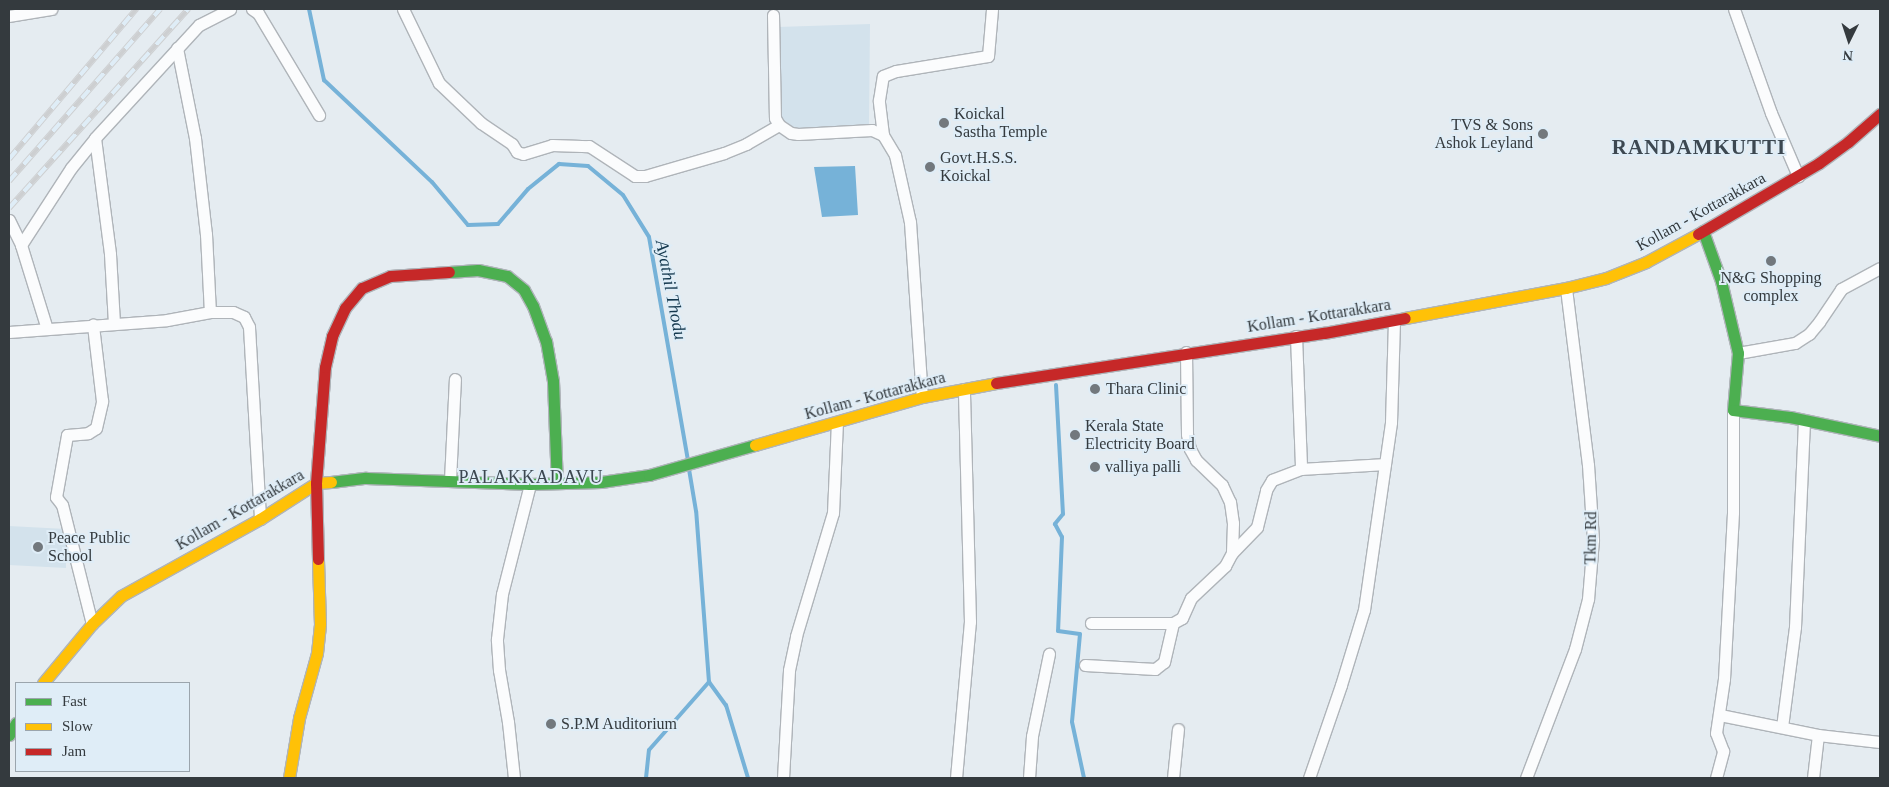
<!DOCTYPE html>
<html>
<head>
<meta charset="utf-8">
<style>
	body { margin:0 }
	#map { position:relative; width:1889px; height:787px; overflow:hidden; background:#e5ecf1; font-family:"Times New Roman",serif }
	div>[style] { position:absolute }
	.built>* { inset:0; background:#d3e2ec }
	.water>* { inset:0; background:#76b2d8 }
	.stream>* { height:4px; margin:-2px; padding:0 2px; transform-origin:2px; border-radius:2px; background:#76b2d8 }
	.roads { filter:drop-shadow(1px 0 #afb4b9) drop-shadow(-1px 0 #afb4b9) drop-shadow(0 1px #afb4b9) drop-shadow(0 -1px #afb4b9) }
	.street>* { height:11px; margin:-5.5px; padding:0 5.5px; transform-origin:5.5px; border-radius:5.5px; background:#fbfcfd }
	.fast>* { height:11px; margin:-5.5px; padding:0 5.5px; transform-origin:5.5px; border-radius:5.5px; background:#4caf50 }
	.slow>* { height:11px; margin:-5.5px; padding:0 5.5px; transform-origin:5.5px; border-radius:5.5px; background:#ffc107 }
	.jam>* { height:11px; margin:-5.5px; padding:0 5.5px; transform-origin:5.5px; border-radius:5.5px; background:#c62828 }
	.rail>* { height:5.5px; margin-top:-2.75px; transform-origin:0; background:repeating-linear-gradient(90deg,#dfedf7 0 11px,#cdcfd1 0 22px); box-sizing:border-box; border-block:1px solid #cdcfd1 }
	.dots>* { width:14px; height:14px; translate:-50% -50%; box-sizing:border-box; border:2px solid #dfedf7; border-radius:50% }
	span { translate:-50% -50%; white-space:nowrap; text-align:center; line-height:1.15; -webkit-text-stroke:4px #dfedf7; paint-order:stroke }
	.poi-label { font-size:16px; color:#343a3e }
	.left { translate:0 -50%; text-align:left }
	.right { translate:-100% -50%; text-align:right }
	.street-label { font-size:16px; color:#343a3e }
	.water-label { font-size:18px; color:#13374d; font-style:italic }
	.neighbourhood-label { font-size:18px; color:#3d4851; letter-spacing:1px }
	.district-label { font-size:21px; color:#3d4851; font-weight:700; letter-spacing:1px }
	.frame { position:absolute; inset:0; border:10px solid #343a3e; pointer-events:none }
	.legend { position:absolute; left:15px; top:682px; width:175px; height:90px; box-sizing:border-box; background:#dfedf7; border:1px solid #9ba5ad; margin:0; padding:6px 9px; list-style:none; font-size:15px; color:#343a3e }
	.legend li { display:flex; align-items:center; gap:10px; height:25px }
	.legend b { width:25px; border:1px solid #9ba5ad }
	.north { position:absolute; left:1824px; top:15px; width:50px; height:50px; -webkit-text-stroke:4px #dfedf7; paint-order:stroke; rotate:184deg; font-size:14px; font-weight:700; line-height:20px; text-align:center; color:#343a3e }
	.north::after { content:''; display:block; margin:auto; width:18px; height:22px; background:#343a3e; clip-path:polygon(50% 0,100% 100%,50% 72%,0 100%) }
</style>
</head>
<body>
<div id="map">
	<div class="built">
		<i style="clip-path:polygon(870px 24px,869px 125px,795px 130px,788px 128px,780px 118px,778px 27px)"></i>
		<i style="clip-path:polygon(9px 526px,66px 529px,66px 568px,9px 565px)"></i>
	</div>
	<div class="water">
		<i style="clip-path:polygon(855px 166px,858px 215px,822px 217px,814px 167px)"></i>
	</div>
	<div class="stream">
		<i style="left:309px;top:9px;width:73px;rotate:78.1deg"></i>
		<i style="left:324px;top:80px;width:149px;rotate:43.4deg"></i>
		<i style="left:432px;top:182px;width:56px;rotate:50.1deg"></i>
		<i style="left:468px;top:225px;width:30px;rotate:-2deg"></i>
		<i style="left:498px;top:224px;width:46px;rotate:-49.4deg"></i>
		<i style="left:528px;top:189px;width:40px;rotate:-39deg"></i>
		<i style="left:559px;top:164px;width:29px;rotate:4deg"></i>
		<i style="left:588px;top:166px;width:45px;rotate:39.6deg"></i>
		<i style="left:623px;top:195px;width:49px;rotate:58.2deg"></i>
		<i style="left:649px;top:237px;width:226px;rotate:80.1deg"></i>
		<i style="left:1056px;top:385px;width:129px;rotate:86.9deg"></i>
		<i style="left:1063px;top:514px;width:13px;rotate:129deg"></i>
		<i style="left:1055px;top:524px;width:15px;rotate:62deg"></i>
		<i style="left:1062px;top:537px;width:94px;rotate:92.4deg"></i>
		<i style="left:1058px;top:631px;width:22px;rotate:8deg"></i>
		<i style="left:1080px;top:634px;width:88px;rotate:95.2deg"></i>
		<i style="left:1072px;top:722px;width:57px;rotate:77.9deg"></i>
		<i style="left:709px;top:682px;width:29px;rotate:54deg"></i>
		<i style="left:726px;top:705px;width:76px;rotate:73.2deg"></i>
		<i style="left:646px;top:778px;width:28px;rotate:-84deg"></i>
		<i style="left:649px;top:750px;width:91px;rotate:-48.6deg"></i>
		<i style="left:709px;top:682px;width:171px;rotate:-94.3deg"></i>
		<i style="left:696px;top:511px;width:43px;rotate:-99.5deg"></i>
	</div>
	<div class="roads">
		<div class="street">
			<i style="left:252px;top:9px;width:7px;rotate:34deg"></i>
			<i style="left:258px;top:13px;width:119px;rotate:59.1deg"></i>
			<i style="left:403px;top:9px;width:82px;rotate:64.1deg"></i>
			<i style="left:439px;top:83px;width:58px;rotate:43.6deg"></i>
			<i style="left:481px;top:123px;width:37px;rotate:34deg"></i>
			<i style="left:512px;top:144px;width:9px;rotate:58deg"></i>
			<i style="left:517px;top:152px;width:6px;rotate:18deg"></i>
			<i style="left:523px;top:154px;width:30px;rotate:-17deg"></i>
			<i style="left:552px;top:145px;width:37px;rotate:2deg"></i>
			<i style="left:589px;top:146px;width:55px;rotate:33.1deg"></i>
			<i style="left:635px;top:176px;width:10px"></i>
			<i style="left:645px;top:176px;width:82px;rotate:-16.2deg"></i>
			<i style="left:724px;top:153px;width:24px;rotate:-22deg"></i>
			<i style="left:746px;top:144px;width:38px;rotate:-30deg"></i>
			<i style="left:1734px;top:9px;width:110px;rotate:70.4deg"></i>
			<i style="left:1771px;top:113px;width:69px;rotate:66.8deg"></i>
			<i style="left:773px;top:15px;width:103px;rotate:88.9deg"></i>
			<i style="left:775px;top:118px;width:8px;rotate:60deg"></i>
			<i style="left:779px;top:125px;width:14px;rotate:34deg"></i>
			<i style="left:791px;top:133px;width:7px;rotate:8deg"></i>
			<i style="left:798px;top:134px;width:74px;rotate:-3.1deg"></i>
			<i style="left:872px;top:130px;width:12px;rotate:24deg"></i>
			<i style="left:883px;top:135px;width:23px;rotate:59deg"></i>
			<i style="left:895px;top:155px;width:69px;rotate:77.4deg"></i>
			<i style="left:910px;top:222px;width:175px;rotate:86.1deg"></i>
			<i style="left:9px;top:16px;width:43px;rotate:-9.5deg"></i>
			<i style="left:177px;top:48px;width:92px;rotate:78.7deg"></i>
			<i style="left:195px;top:138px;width:97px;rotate:83.5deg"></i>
			<i style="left:206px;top:234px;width:78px;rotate:87.1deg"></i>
			<i style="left:883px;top:135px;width:35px;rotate:-97deg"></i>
			<i style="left:879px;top:100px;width:24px;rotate:-81deg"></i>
			<i style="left:883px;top:76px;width:14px;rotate:-21deg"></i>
			<i style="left:896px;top:71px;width:93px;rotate:-9.3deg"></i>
			<i style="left:988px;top:56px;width:47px;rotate:-85.1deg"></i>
			<i style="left:95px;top:138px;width:117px;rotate:82.6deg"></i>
			<i style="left:110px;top:254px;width:70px;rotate:86.7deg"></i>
			<i style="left:9px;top:220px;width:28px;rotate:64deg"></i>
			<i style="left:21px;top:245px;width:88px;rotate:72.8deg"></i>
			<i style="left:21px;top:245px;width:92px;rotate:-57deg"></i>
			<i style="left:71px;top:168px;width:38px;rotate:-51deg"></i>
			<i style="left:95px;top:138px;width:154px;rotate:-47.4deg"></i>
			<i style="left:199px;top:25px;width:35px;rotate:-27deg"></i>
			<i style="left:9px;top:332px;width:158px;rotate:-4.3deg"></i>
			<i style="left:167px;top:320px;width:44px;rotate:-10.5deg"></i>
			<i style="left:210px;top:312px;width:23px"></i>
			<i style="left:233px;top:312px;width:12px;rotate:24deg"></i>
			<i style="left:244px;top:317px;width:11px;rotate:63deg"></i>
			<i style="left:249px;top:327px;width:192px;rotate:86.7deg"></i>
			<i style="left:1296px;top:336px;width:133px;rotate:87.8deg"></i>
			<i style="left:1186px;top:352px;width:82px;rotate:89.3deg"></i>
			<i style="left:1187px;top:434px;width:15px;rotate:79deg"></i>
			<i style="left:1190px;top:449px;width:13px;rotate:61deg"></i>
			<i style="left:1196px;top:460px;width:36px;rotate:44deg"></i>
			<i style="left:1222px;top:485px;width:19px;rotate:65deg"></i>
			<i style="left:1230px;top:502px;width:21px;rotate:82deg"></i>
			<i style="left:1233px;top:523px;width:30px;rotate:92deg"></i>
			<i style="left:1738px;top:353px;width:58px;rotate:-10deg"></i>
			<i style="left:1795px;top:343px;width:17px;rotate:-33deg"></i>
			<i style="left:1809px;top:334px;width:16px;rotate:-50deg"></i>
			<i style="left:1819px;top:322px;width:40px;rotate:-56deg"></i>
			<i style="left:1841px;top:289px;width:44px;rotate:-28.3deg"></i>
			<i style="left:450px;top:480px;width:101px;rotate:-87.2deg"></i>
			<i style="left:1091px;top:623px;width:82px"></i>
			<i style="left:1173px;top:623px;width:10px;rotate:-29deg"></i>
			<i style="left:1182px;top:618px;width:22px;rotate:-66deg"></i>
			<i style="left:1191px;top:598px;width:47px;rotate:-43.3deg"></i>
			<i style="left:1225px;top:566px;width:15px;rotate:-62deg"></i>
			<i style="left:1232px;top:553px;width:36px;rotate:-46deg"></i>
			<i style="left:1257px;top:527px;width:38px;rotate:-76deg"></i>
			<i style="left:1266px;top:490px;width:12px;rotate:-59deg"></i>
			<i style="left:1272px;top:480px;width:31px;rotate:-21deg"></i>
			<i style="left:1301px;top:469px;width:84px;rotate:-3.4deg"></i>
			<i style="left:92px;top:624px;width:123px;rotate:-104.1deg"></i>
			<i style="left:62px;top:505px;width:10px;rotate:-127deg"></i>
			<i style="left:56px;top:497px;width:63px;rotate:-79.9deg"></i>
			<i style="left:67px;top:435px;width:21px;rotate:-5deg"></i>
			<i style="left:88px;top:433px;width:9px;rotate:-32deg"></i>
			<i style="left:96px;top:428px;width:28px;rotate:-77deg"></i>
			<i style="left:102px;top:401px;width:77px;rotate:-96.8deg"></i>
			<i style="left:1085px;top:665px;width:70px;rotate:3.3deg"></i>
			<i style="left:1155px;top:669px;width:11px;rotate:-38deg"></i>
			<i style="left:1164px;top:662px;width:40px;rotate:-77deg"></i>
			<i style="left:1720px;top:715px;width:100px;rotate:11.5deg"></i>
			<i style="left:1818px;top:735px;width:62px;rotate:6.4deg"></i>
			<i style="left:1782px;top:727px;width:101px;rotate:-82.6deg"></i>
			<i style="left:1795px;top:627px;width:207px;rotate:-87.5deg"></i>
			<i style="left:514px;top:778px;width:56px;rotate:-96.1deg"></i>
			<i style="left:508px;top:722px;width:53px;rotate:-99.8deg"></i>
			<i style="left:499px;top:670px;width:31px;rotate:-94deg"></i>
			<i style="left:497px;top:639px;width:45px;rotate:-83.7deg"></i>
			<i style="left:502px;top:594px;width:114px;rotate:-75.7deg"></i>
			<i style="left:783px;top:778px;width:108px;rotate:-86.8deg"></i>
			<i style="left:789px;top:670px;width:35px;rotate:-78deg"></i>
			<i style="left:796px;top:636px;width:128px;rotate:-73.3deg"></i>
			<i style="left:833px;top:513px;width:90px;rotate:-87.5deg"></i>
			<i style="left:956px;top:778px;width:157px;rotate:-84.9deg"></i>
			<i style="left:970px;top:622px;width:233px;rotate:-91.5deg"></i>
			<i style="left:1029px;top:778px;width:42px;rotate:-85.9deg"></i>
			<i style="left:1032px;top:736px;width:84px;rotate:-78.3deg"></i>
			<i style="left:1173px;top:778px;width:49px;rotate:-84.2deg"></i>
			<i style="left:1309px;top:778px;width:98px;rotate:-71deg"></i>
			<i style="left:1341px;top:685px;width:78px;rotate:-73deg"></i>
			<i style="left:1364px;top:610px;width:190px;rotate:-81.8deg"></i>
			<i style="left:1391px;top:422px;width:101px;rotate:-88.3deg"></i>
			<i style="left:1526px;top:778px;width:138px;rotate:-69.2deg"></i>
			<i style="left:1575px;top:649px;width:52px;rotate:-75.4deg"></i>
			<i style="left:1588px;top:599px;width:59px;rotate:-85.2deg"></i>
			<i style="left:1593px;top:540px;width:75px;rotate:-93.8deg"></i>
			<i style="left:1588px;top:465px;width:178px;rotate:-97.1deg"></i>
			<i style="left:1716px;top:778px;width:28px;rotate:-75deg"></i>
			<i style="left:1723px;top:751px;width:19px;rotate:-111deg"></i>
			<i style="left:1716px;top:733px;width:55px;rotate:-81.6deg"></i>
			<i style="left:1724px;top:679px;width:167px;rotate:-86.9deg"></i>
			<i style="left:1733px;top:512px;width:102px;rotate:-90deg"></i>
			<i style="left:1813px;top:778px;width:43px;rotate:-83.4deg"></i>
		</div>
		<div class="fast">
			<i style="left:1703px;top:231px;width:53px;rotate:70.2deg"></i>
			<i style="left:1721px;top:281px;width:74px;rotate:76.7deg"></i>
			<i style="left:1738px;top:353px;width:57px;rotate:95deg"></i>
			<i style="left:1733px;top:410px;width:57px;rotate:7deg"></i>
			<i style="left:1790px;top:417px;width:92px;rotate:11.9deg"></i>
			<i style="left:449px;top:272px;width:29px;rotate:-4deg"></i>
			<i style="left:478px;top:270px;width:30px;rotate:12deg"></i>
			<i style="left:507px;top:276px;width:22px;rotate:39deg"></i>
			<i style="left:524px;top:290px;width:18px;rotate:61deg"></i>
			<i style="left:533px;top:306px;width:37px;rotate:70deg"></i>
			<i style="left:546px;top:341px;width:41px;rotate:80.1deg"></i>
			<i style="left:553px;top:381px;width:102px;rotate:87.8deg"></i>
			<i style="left:331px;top:482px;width:35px;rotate:-7deg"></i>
			<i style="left:366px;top:478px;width:164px;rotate:2.1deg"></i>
			<i style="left:530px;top:484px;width:71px;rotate:-1.6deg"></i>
			<i style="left:601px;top:482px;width:49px;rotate:-8.3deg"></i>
			<i style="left:649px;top:475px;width:110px;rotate:-15.8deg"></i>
			<i style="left:9px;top:735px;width:14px;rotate:-60deg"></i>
		</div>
		<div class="slow">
			<i style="left:1405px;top:318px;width:164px;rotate:-10.6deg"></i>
			<i style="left:1566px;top:288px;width:41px;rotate:-14deg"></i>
			<i style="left:1606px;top:278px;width:43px;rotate:-21.8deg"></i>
			<i style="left:1646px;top:262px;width:59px;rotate:-28.3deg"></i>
			<i style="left:755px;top:445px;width:174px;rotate:-16deg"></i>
			<i style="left:922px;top:397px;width:75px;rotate:-10.7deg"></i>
			<i style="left:43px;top:683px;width:77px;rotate:-50.3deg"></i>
			<i style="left:92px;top:624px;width:40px;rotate:-44deg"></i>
			<i style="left:121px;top:596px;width:159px;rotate:-29deg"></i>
			<i style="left:260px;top:519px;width:67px;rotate:-32.7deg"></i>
			<i style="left:316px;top:483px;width:15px;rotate:-4deg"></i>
			<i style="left:289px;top:778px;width:61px;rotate:-80.5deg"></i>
			<i style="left:299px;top:718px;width:67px;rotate:-74.5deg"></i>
			<i style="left:317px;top:653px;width:29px;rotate:-84deg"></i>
			<i style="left:320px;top:624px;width:65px;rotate:-91.8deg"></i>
		</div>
		<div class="jam">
			<i style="left:1698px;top:234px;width:140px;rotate:-30.4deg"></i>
			<i style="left:1819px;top:163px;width:36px;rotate:-36deg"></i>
			<i style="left:1848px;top:142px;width:43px;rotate:-41.2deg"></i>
			<i style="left:996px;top:383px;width:332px;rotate:-8.7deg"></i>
			<i style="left:1324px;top:333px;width:82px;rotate:-10.5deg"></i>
			<i style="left:318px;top:559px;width:76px;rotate:-91.5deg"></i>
			<i style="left:316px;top:483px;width:116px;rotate:-85.6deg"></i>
			<i style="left:325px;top:367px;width:32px;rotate:-77deg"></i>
			<i style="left:332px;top:336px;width:31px;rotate:-65deg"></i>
			<i style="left:345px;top:308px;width:26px;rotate:-50deg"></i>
			<i style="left:362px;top:288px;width:30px;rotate:-23deg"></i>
			<i style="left:390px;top:276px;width:59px;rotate:-3.9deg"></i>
		</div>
	</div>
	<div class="rail">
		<i style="left:9px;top:159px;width:197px;rotate:-49.7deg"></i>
		<i style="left:9px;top:181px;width:229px;rotate:-48.7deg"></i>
		<i style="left:9px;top:208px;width:268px;rotate:-48deg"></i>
	</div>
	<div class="dots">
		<i style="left:944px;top:123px;background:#72787d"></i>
		<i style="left:1543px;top:134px;background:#72787d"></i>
		<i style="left:930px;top:167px;background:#72787d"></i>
		<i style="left:1771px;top:261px;background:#72787d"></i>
		<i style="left:1095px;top:389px;background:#72787d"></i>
		<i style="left:1075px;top:435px;background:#72787d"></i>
		<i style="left:1095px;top:467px;background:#72787d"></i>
		<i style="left:38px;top:547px;background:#72787d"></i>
		<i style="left:551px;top:724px;background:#72787d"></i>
	</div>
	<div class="poi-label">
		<span class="left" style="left:954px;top:123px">Koickal<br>Sastha Temple</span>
		<span class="right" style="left:1533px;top:134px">TVS &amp; Sons<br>Ashok Leyland</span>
		<span class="left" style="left:940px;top:167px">Govt.H.S.S.<br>Koickal</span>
		<span style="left:1771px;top:287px">N&amp;G Shopping<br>complex</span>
		<span class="left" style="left:1106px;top:389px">Thara Clinic</span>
		<span class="left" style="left:1085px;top:435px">Kerala State<br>Electricity Board</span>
		<span class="left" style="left:1105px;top:467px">valliya palli</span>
		<span class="left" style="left:48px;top:547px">Peace Public<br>School</span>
		<span class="left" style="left:561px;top:724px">S.P.M Auditorium</span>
	</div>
	<div class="street-label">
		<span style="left:1701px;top:212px;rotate:-29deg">Kollam - Kottarakkara</span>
		<span style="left:1319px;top:316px;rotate:-9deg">Kollam - Kottarakkara</span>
		<span style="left:875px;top:396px;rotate:-15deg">Kollam - Kottarakkara</span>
		<span style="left:240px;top:510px;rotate:-30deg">Kollam - Kottarakkara</span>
		<span style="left:1591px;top:538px;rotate:-89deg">Tkm Rd</span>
	</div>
	<div class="water-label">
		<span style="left:671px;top:290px;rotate:79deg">Ayathil Thodu</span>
	</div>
	<div class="neighbourhood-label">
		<span style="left:531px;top:477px">PALAKKADAVU</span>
	</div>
	<div class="district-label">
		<span style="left:1699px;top:147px">RANDAMKUTTI</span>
	</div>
	<div class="frame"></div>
	<ul class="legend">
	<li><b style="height:6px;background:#4caf50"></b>Fast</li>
	<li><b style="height:6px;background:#ffc107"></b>Slow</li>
	<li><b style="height:6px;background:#c62828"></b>Jam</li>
	</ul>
	<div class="north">N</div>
</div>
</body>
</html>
